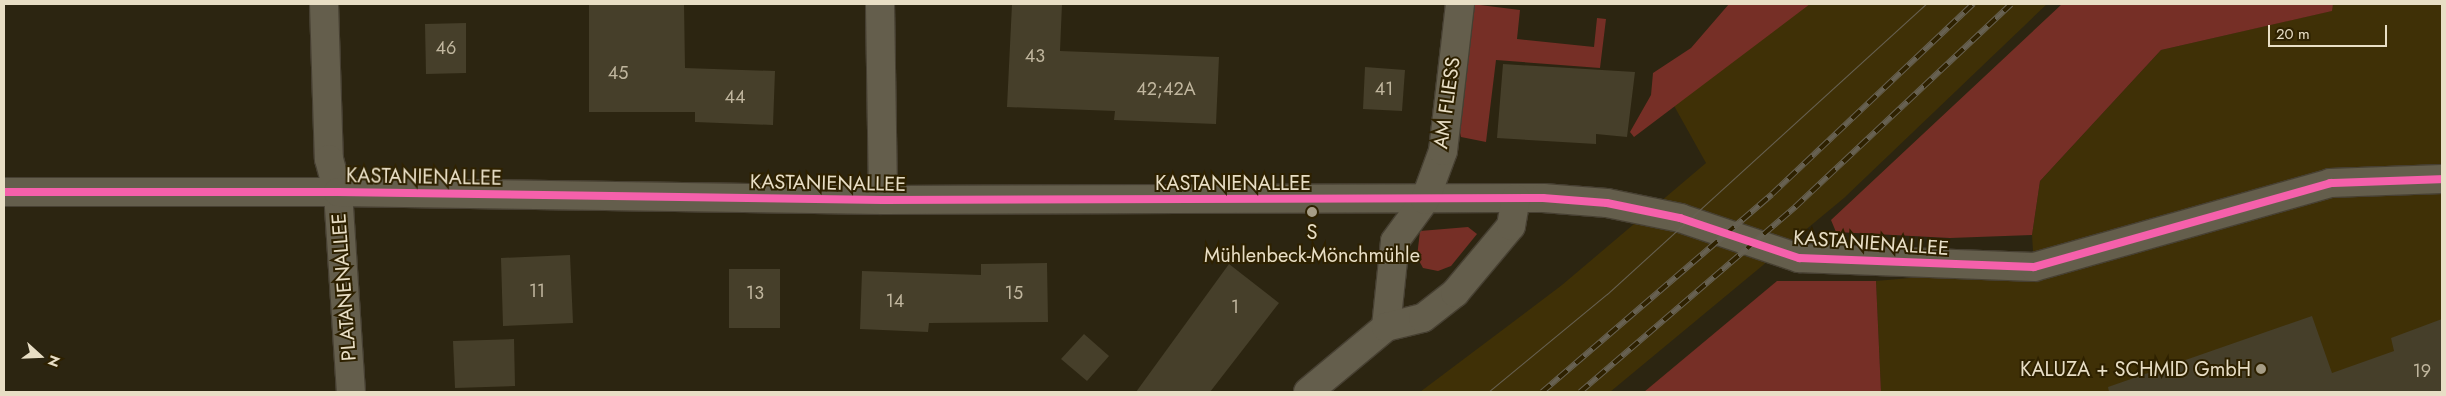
<!DOCTYPE html>
<html>
<head>
<meta charset="utf-8">
<style>
	body { margin:0 }
	#map { position:relative; width:2446px; height:396px; overflow:hidden; background:#2c2511; font-family:Jost,sans-serif }
	div>[style] { position:absolute }
	.built>* { inset:0; background:#3f3006 }
	.green>* { inset:0; background:#762f26 }
	.building>* { inset:0; background:#463f2a }
	.roads { filter:drop-shadow(1px 0 #474032) drop-shadow(-1px 0 #474032) drop-shadow(0 1px #474032) drop-shadow(0 -1px #474032) }
	.minor>* { height:28px; margin:-14px; padding:0 14px; transform-origin:14px; border-radius:14px; background:#645e4c }
	.tram>* { height:1px; margin:-0.5px; padding:0 0.5px; transform-origin:0.5px; border-radius:0.5px; background:#676152 }
	.rail>* { height:5.5px; margin-top:-2.75px; transform-origin:0; background:repeating-linear-gradient(90deg,#2e2100 0 11px,#676152 0 22px); box-sizing:border-box; border-block:1px solid #676152 }
	.cycleway>* { height:8px; margin:-4px; padding:0 4px; transform-origin:4px; border-radius:4px; background:#f560ab }
	.dots>* { width:14px; height:14px; translate:-50% -50%; box-sizing:border-box; border:2px solid #2e2100; border-radius:50% }
	span { translate:-50% -50%; white-space:nowrap; text-align:center; line-height:1.15; -webkit-text-stroke:4px #2e2100; paint-order:stroke }
	.number-label { font-size:18px; color:#c0b69e }
	.number-label span { -webkit-text-stroke-width:0 }
	.street-label { font-size:20px; color:#e8dec5 }
	.poi-label { font-size:20px; color:#e8dec5 }
	.right { translate:-100% -50%; text-align:right }
	.frame { position:absolute; inset:0; border:5px solid #e8dec5; pointer-events:none }
	.north { position:absolute; left:15px; top:331px; width:50px; height:50px; -webkit-text-stroke:4px #2e2100; paint-order:stroke; rotate:110deg; font-size:14px; font-weight:700; line-height:20px; text-align:center; color:#e8dec5 }
	.north::after { content:''; display:block; margin:auto; width:18px; height:22px; background:#e8dec5; clip-path:polygon(50% 0,100% 100%,50% 72%,0 100%) }
	.scale { position:absolute; left:2268px; top:25px; width:119px; height:22px; box-sizing:border-box; border:2px solid #e8dec5; border-top:0; padding-left:6px; font-size:15px; line-height:18px; white-space:nowrap; color:#e8dec5; -webkit-text-stroke:4px #2e2100; paint-order:stroke }
</style>
</head>
<body>
<div id="map">
	<div class="built">
		<i style="clip-path:polygon(1744px 4px,2047px 4px,1844px 198px,1610px 392px,1420px 392px,1562px 285px,1706px 163px,1668px 95px)"></i>
		<i style="clip-path:polygon(2333px 4px,2442px 4px,2442px 392px,1881px 392px,1876px 281px,2034px 267px,2032px 235px,2040px 181px,2161px 50px,2331px 11px)"></i>
	</div>
	<div class="green">
		<i style="clip-path:polygon(1472px 4px,1520px 10px,1517px 39px,1594px 47px,1597px 18px,1606px 19px,1600px 68px,1496px 60px,1486px 142px,1461px 137px,1458px 124px)"></i>
		<i style="clip-path:polygon(1729px 4px,1810px 4px,1634px 137px,1630px 132px,1651px 95px,1653px 73px,1691px 48px)"></i>
		<i style="clip-path:polygon(2062px 4px,2333px 4px,2332px 11px,2161px 50px,2040px 181px,2032px 235px,1950px 238px,1836px 232px,1831px 220px)"></i>
		<i style="clip-path:polygon(1468px 227px,1477px 234px,1451px 266px,1438px 271px,1423px 268px,1417px 257px,1420px 231px)"></i>
		<i style="clip-path:polygon(1777px 281px,1876px 281px,1881px 392px,1644px 392px)"></i>
	</div>
	<div class="building">
		<i style="clip-path:polygon(684px 4px,685px 68px,775px 71px,773px 125px,695px 122px,695px 112px,589px 112px,589px 5px)"></i>
		<i style="clip-path:polygon(1012px 4px,1062px 4px,1060px 51px,1219px 57px,1216px 124px,1114px 120px,1115px 111px,1007px 107px)"></i>
		<i style="clip-path:polygon(466px 23px,466px 73px,426px 74px,425px 24px)"></i>
		<i style="clip-path:polygon(1503px 64px,1635px 72px,1627px 137px,1596px 134px,1596px 144px,1497px 138px)"></i>
		<i style="clip-path:polygon(1365px 67px,1405px 70px,1402px 111px,1363px 109px)"></i>
		<i style="clip-path:polygon(570px 255px,573px 323px,503px 326px,501px 258px)"></i>
		<i style="clip-path:polygon(1047px 263px,1048px 322px,929px 323px,928px 332px,860px 329px,862px 271px,981px 275px,981px 264px)"></i>
		<i style="clip-path:polygon(1229px 264px,1279px 303px,1210px 392px,1136px 392px)"></i>
		<i style="clip-path:polygon(729px 269px,780px 269px,780px 328px,729px 328px)"></i>
		<i style="clip-path:polygon(2312px 316px,2332px 373px,2394px 351px,2391px 338px,2442px 319px,2442px 392px,2109px 392px,2108px 387px)"></i>
		<i style="clip-path:polygon(1084px 334px,1109px 356px,1087px 381px,1061px 359px)"></i>
		<i style="clip-path:polygon(514px 339px,515px 386px,455px 388px,453px 341px)"></i>
	</div>
	<div class="roads">
		<div class="minor">
			<i style="left:324px;top:4px;width:155px;rotate:88.2deg"></i>
			<i style="left:329px;top:159px;width:34px;rotate:75deg"></i>
			<i style="left:338px;top:192px;width:200px;rotate:86.3deg"></i>
			<i style="left:880px;top:4px;width:196px;rotate:89.1deg"></i>
			<i style="left:4px;top:192px;width:334px"></i>
			<i style="left:338px;top:192px;width:545px;rotate:0.84deg"></i>
			<i style="left:883px;top:200px;width:660px;rotate:-0.17deg"></i>
			<i style="left:1543px;top:198px;width:64px;rotate:4.5deg"></i>
			<i style="left:1607px;top:203px;width:75px;rotate:11.6deg"></i>
			<i style="left:1680px;top:218px;width:126px;rotate:18.6deg"></i>
			<i style="left:1799px;top:258px;width:235px;rotate:2.2deg"></i>
			<i style="left:2034px;top:267px;width:308px;rotate:-15.8deg"></i>
			<i style="left:2330px;top:183px;width:112px;rotate:-2deg"></i>
			<i style="left:1386px;top:327px;width:86px;rotate:-84deg"></i>
			<i style="left:1395px;top:241px;width:51px;rotate:-53.8deg"></i>
			<i style="left:1425px;top:200px;width:52px;rotate:-69.8deg"></i>
			<i style="left:1443px;top:151px;width:148px;rotate:-83.4deg"></i>
			<i style="left:1308px;top:392px;width:102px;rotate:-39.8deg"></i>
			<i style="left:1386px;top:327px;width:38px;rotate:-14deg"></i>
			<i style="left:1423px;top:318px;width:41px;rotate:-38deg"></i>
			<i style="left:1455px;top:293px;width:87px;rotate:-50.1deg"></i>
			<i style="left:1511px;top:226px;width:28px;rotate:-80deg"></i>
		</div>
	</div>
	<div class="tram">
		<i style="left:1488px;top:392px;width:154px;rotate:-39.5deg"></i>
		<i style="left:1607px;top:294px;width:431px;rotate:-42.3deg"></i>
	</div>
	<div class="rail">
		<i style="left:1542px;top:392px;width:303px;rotate:-40.7deg"></i>
		<i style="left:1772px;top:194px;width:277px;rotate:-43.4deg"></i>
		<i style="left:1580px;top:392px;width:284px;rotate:-40.7deg"></i>
		<i style="left:1795px;top:207px;width:296px;rotate:-43.2deg"></i>
	</div>
	<div class="cycleway">
		<i style="left:4px;top:192px;width:334px"></i>
		<i style="left:338px;top:192px;width:545px;rotate:0.84deg"></i>
		<i style="left:883px;top:200px;width:660px;rotate:-0.17deg"></i>
		<i style="left:1543px;top:198px;width:64px;rotate:4.5deg"></i>
		<i style="left:1607px;top:203px;width:75px;rotate:11.6deg"></i>
		<i style="left:1680px;top:218px;width:126px;rotate:18.6deg"></i>
		<i style="left:1799px;top:258px;width:235px;rotate:2.2deg"></i>
		<i style="left:2034px;top:267px;width:308px;rotate:-15.8deg"></i>
		<i style="left:2330px;top:183px;width:112px;rotate:-2deg"></i>
	</div>
	<div class="dots">
		<i style="left:1312px;top:212px;background:#a69d86"></i>
		<i style="left:2261px;top:369px;background:#a69d86"></i>
	</div>
	<div class="number-label">
		<span style="left:446px;top:48px">46</span>
		<span style="left:1035px;top:56px">43</span>
		<span style="left:618px;top:73px">45</span>
		<span style="left:1166px;top:89px">42;42A</span>
		<span style="left:1384px;top:89px">41</span>
		<span style="left:735px;top:97px">44</span>
		<span style="left:537px;top:291px">11</span>
		<span style="left:755px;top:293px">13</span>
		<span style="left:1014px;top:293px">15</span>
		<span style="left:895px;top:301px">14</span>
		<span style="left:1235px;top:307px">1</span>
		<span style="left:2422px;top:371px">19</span>
	</div>
	<div class="street-label">
		<span style="left:1447px;top:103px;rotate:-82deg">AM FLIESS</span>
		<span style="left:424px;top:177px;rotate:1deg">KASTANIENALLEE</span>
		<span style="left:828px;top:183px;rotate:1deg">KASTANIENALLEE</span>
		<span style="left:1233px;top:183px">KASTANIENALLEE</span>
		<span style="left:1871px;top:243px;rotate:4deg">KASTANIENALLEE</span>
		<span style="left:344px;top:287px;rotate:-94deg">PLATANENALLEE</span>
	</div>
	<div class="poi-label">
		<span style="left:1312px;top:244px">S<br>Mühlenbeck-Mönchmühle</span>
		<span class="right" style="left:2251px;top:369px">KALUZA + SCHMID GmbH</span>
	</div>
	<div class="frame"></div>
	<div class="north">N</div>
	<div class="scale">20 m</div>
</div>
</body>
</html>
